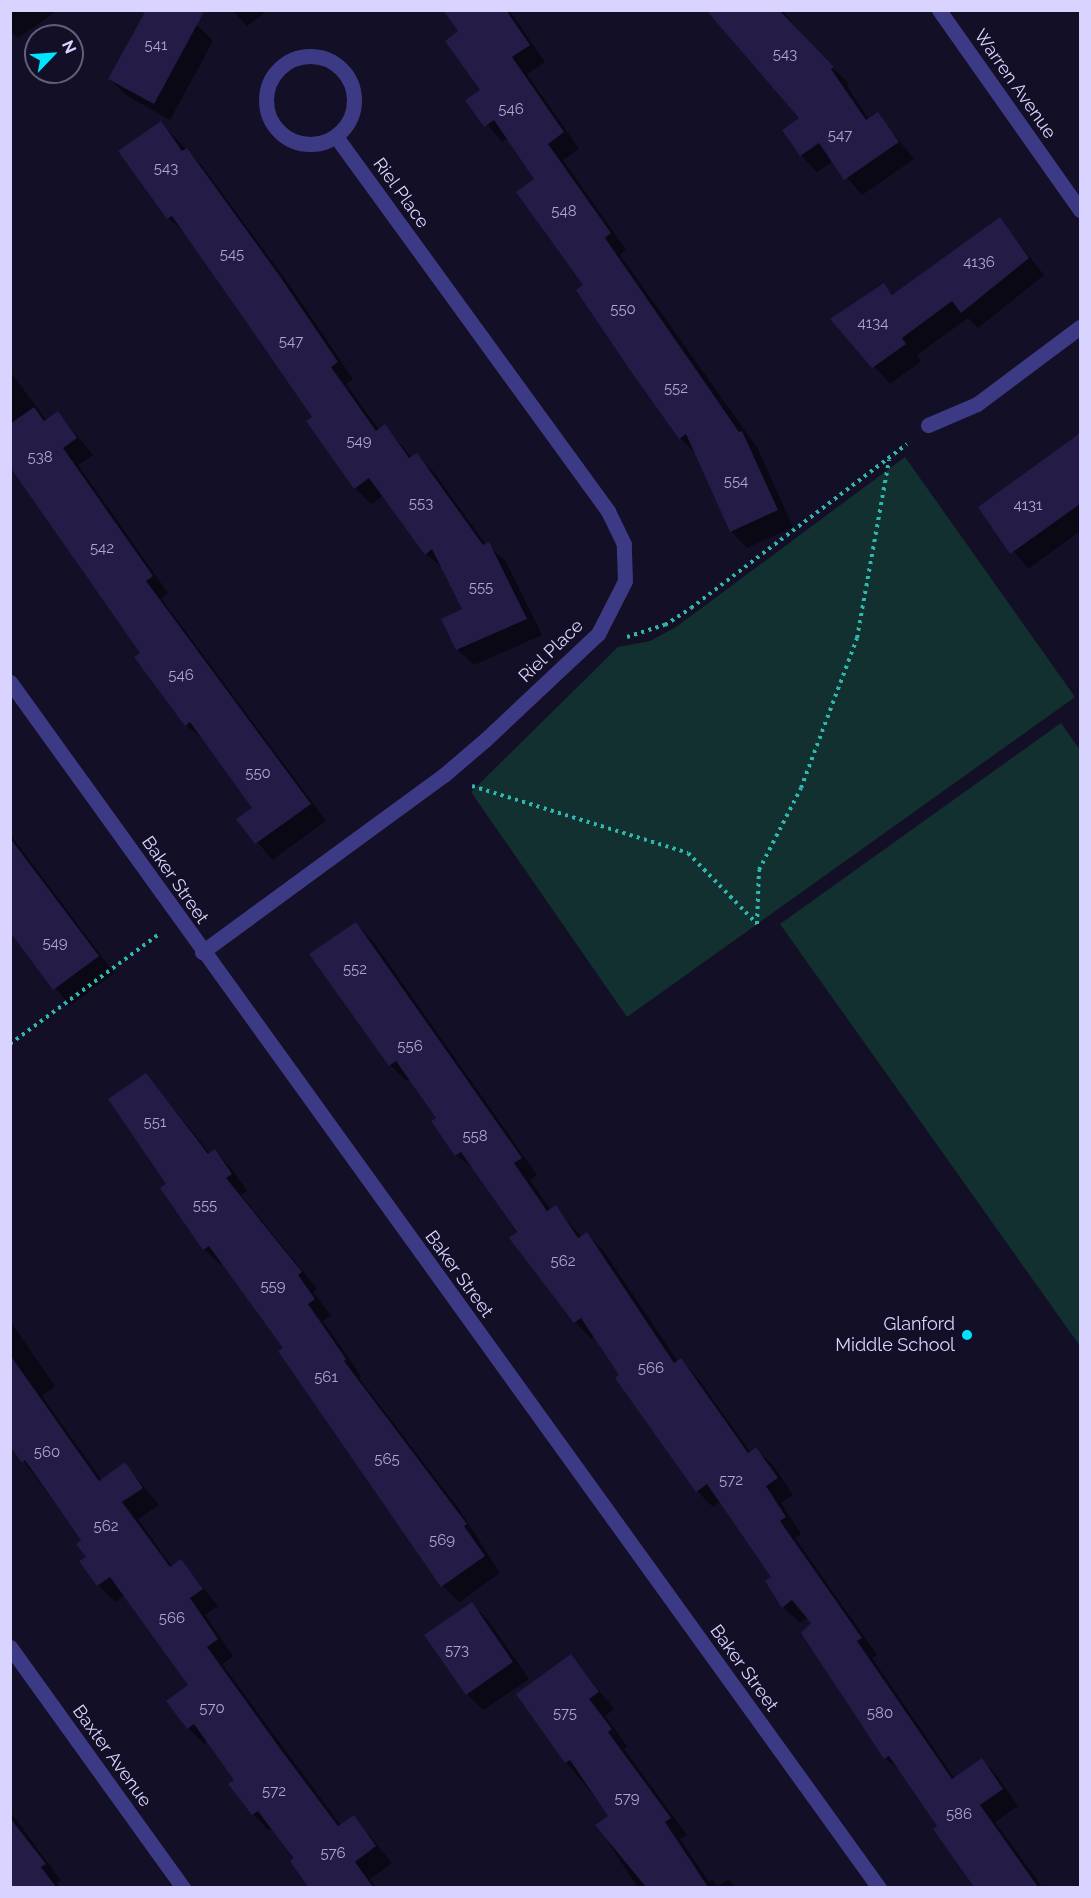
<!DOCTYPE html>
<html>
<head>
<meta charset="utf-8">
<style>
	body { margin:0 }
	#map { position:relative; width:1091px; height:1898px; overflow:hidden; background:#130f26; font-family:Raleway,sans-serif }
	div>[style] { position:absolute }
	.green>* { inset:0; background:#12302f }
	.shadow>* { inset:0; background:#0007 }
	.building>* { inset:0; background:#241b47 }
	.path>* { height:4px; margin-top:-2px; transform-origin:0; background:repeating-linear-gradient(90deg,#2fb8b0 0 3px,transparent 0 7.5px) }
	.street>* { height:15px; margin:-7.5px; padding:0 7.5px; transform-origin:7.5px; border-radius:7.5px; background:#3d3a85 }
	.street>.ring { margin:-7.5px; padding:0; box-sizing:content-box; background:none; border:15px solid #3d3a85; border-radius:50% }
	.dots>* { width:16px; height:16px; translate:-50% -50%; box-sizing:border-box; border:3px solid #130f26; border-radius:50% }
	span { translate:-50% -50%; white-space:nowrap; text-align:center; line-height:1.15; -webkit-text-stroke:4.5px #130f26; paint-order:stroke }
	.number-label { font-size:15px; color:#aca6d1 }
	.number-label span { -webkit-text-stroke-width:0 }
	.street-label { font-size:18px; color:#d9d4ff }
	.poi-label { font-size:18px; color:#d9d4ff }
	.right { translate:-100% -50%; text-align:right }
	.frame { position:absolute; inset:0; border:12px solid #d9d4ff; pointer-events:none }
	.north { position:absolute; left:24px; top:24px; width:60px; height:60px; box-sizing:border-box; background:#130f26; border:2px solid #625e7d; border-radius:50%; rotate:65deg; font-size:16px; font-weight:700; line-height:24px; text-align:center; color:#d9d4ff }
	.north::after { content:''; display:block; margin:auto; width:21px; height:27px; background:#00e5ff; clip-path:polygon(50% 0,100% 100%,50% 72%,0 100%) }
</style>
</head>
<body>
<div id="map">
	<div class="green">
		<i style="clip-path:polygon(905px 457px,1075px 697px,627px 1017px,471px 792px,618px 647px,650px 641px,676px 627px)"></i>
		<i style="clip-path:polygon(1061px 723px,1080px 750px,1080px 1346px,780px 924px)"></i>
	</div>
	<div class="shadow">
		<i style="clip-path:polygon(10px 10px,58px 10px,18px 38px,10px 31px)"></i>
		<i style="clip-path:polygon(171px 10px,197px 25px,213px 41px,170px 120px,126px 95px,110px 79px)"></i>
		<i style="clip-path:polygon(232px 10px,269px 10px,247px 26px)"></i>
		<i style="clip-path:polygon(445px 10px,509px 10px,545px 62px,527px 74px,579px 149px,563px 160px,626px 250px,620px 255px,758px 449px,793px 527px,747px 548px,731px 531px,697px 455px,680px 438px,585px 286px,536px 179px,508px 138px,502px 142px,467px 100px,482px 90px,460px 32px)"></i>
		<i style="clip-path:polygon(710px 10px,783px 10px,802px 37px,849px 84px,847px 86px,869px 120px,878px 114px,914px 159px,862px 195px,833px 161px,817px 172px,801px 155px,801px 118px)"></i>
		<i style="clip-path:polygon(161px 123px,203px 167px,295px 293px,353px 379px,346px 384px,379px 430px,385px 426px,412px 458px,416px 455px,433px 471px,486px 545px,505px 560px,542px 635px,474px 665px,457px 649px,464px 610px,444px 569px,426px 554px,384px 495px,371px 504px,355px 488px,314px 417px,186px 234px,168px 218px,121px 151px)"></i>
		<i style="clip-path:polygon(1000px 219px,1044px 275px,978px 328px,968px 318px,917px 355px,921px 361px,890px 384px,832px 319px,883px 285px,893px 295px)"></i>
		<i style="clip-path:polygon(10px 371px,47px 421px,58px 413px,93px 455px,78px 465px,168px 593px,161px 598px,326px 821px,272px 860px,239px 819px,254px 809px,204px 740px,186px 725px,142px 654px,79px 566px,82px 564px,10px 466px)"></i>
		<i style="clip-path:polygon(1080px 434px,1080px 531px,1028px 569px,980px 508px)"></i>
		<i style="clip-path:polygon(10px 834px,114px 973px,70px 1006px,10px 930px)"></i>
		<i style="clip-path:polygon(356px 924px,372px 940px,537px 1175px,530px 1180px,551px 1210px,555px 1207px,582px 1237px,587px 1234px,603px 1250px,678px 1362px,681px 1360px,697px 1377px,751px 1453px,756px 1449px,773px 1465px,793px 1495px,781px 1503px,801px 1534px,795px 1538px,877px 1655px,872px 1658px,955px 1779px,982px 1760px,998px 1777px,1018px 1806px,995px 1822px,1043px 1888px,976px 1888px,935px 1830px,940px 1827px,903px 1773px,885px 1758px,841px 1694px,844px 1692px,813px 1623px,808px 1617px,800px 1623px,783px 1607px,773px 1577px,721px 1502px,713px 1507px,697px 1491px,594px 1336px,591px 1339px,575px 1322px,475px 1170px,456px 1155px,438px 1118px,410px 1079px,406px 1081px,390px 1065px)"></i>
		<i style="clip-path:polygon(146px 1074px,210px 1154px,215px 1151px,231px 1168px,247px 1191px,241px 1195px,317px 1289px,313px 1292px,331px 1316px,323px 1321px,361px 1376px,359px 1378px,459px 1509px,500px 1573px,459px 1602px,443px 1586px,280px 1352px,285px 1348px,223px 1263px,221px 1265px,204px 1249px,168px 1184px)"></i>
		<i style="clip-path:polygon(10px 1321px,55px 1386px,42px 1396px,102px 1481px,125px 1464px,159px 1505px,138px 1519px,172px 1567px,181px 1561px,218px 1606px,205px 1615px,233px 1656px,222px 1664px,341px 1826px,354px 1817px,392px 1863px,370px 1879px,376px 1888px,310px 1888px,273px 1828px,269px 1831px,253px 1814px,236px 1780px,208px 1741px,204px 1744px,188px 1728px,190px 1685px,124px 1595px,115px 1602px,98px 1585px,81px 1562px,88px 1557px,83px 1541px,10px 1443px)"></i>
		<i style="clip-path:polygon(472px 1604px,488px 1620px,529px 1679px,483px 1710px,467px 1694px)"></i>
		<i style="clip-path:polygon(571px 1656px,614px 1709px,605px 1716px,627px 1746px,624px 1749px,687px 1835px,680px 1839px,709px 1882px,712px 1880px,718px 1886px,728px 1880px,736px 1888px,638px 1888px,597px 1825px,610px 1816px,566px 1762px)"></i>
		<i style="clip-path:polygon(10px 1811px,61px 1881px,57px 1883px,61px 1888px,10px 1888px)"></i>
	</div>
	<div class="building">
		<i style="clip-path:polygon(146px 10px,205px 10px,154px 104px,108px 79px)"></i>
		<i style="clip-path:polygon(443px 10px,506px 10px,530px 45px,512px 57px,564px 132px,548px 144px,611px 233px,605px 238px,739px 432px,742px 431px,778px 510px,730px 532px,686px 434px,679px 439px,630px 370px,576px 290px,583px 285px,516px 192px,534px 179px,494px 120px,484px 127px,465px 100px,480px 90px,445px 41px,458px 31px)"></i>
		<i style="clip-path:polygon(706px 10px,779px 10px,834px 67px,831px 69px,866px 120px,878px 112px,899px 142px,844px 180px,819px 143px,800px 156px,782px 130px,799px 118px)"></i>
		<i style="clip-path:polygon(161px 121px,182px 151px,187px 148px,279px 275px,338px 362px,331px 367px,376px 431px,385px 424px,409px 458px,417px 453px,483px 545px,489px 542px,527px 619px,456px 650px,441px 619px,462px 609px,432px 549px,425px 555px,369px 478px,354px 489px,306px 421px,312px 417px,245px 320px,172px 216px,167px 219px,118px 151px)"></i>
		<i style="clip-path:polygon(1000px 217px,1029px 258px,961px 313px,952px 301px,902px 338px,906px 344px,872px 368px,830px 319px,884px 283px,892px 295px)"></i>
		<i style="clip-path:polygon(34px 407px,44px 421px,58px 411px,77px 438px,63px 448px,153px 576px,146px 581px,311px 804px,255px 844px,236px 819px,252px 808px,190px 722px,185px 726px,134px 657px,140px 653px,10px 467px,10px 424px)"></i>
		<i style="clip-path:polygon(1080px 433px,1080px 504px,1010px 554px,978px 507px)"></i>
		<i style="clip-path:polygon(10px 838px,99px 956px,53px 990px,10px 932px)"></i>
		<i style="clip-path:polygon(356px 922px,522px 1158px,514px 1163px,547px 1211px,556px 1205px,578px 1238px,587px 1232px,674px 1363px,681px 1358px,748px 1453px,756px 1447px,778px 1478px,766px 1486px,786px 1517px,780px 1521px,862px 1638px,857px 1641px,952px 1779px,982px 1758px,1003px 1789px,980px 1805px,1038px 1887px,974px 1887px,933px 1829px,937px 1826px,889px 1756px,884px 1759px,801px 1633px,811px 1623px,792px 1600px,782px 1608px,765px 1581px,771px 1577px,707px 1484px,696px 1492px,615px 1378px,619px 1375px,581px 1318px,574px 1323px,509px 1238px,517px 1232px,461px 1152px,455px 1156px,431px 1121px,436px 1118px,396px 1061px,389px 1066px,309px 954px)"></i>
		<i style="clip-path:polygon(146px 1073px,208px 1154px,215px 1149px,232px 1174px,226px 1178px,302px 1272px,298px 1275px,315px 1299px,308px 1304px,346px 1359px,344px 1361px,467px 1524px,464px 1526px,485px 1556px,441px 1587px,278px 1351px,283px 1348px,209px 1246px,203px 1250px,160px 1188px,166px 1184px,108px 1099px)"></i>
		<i style="clip-path:polygon(10px 1355px,99px 1481px,125px 1462px,143px 1488px,122px 1502px,170px 1567px,181px 1559px,203px 1589px,190px 1598px,218px 1639px,207px 1647px,279px 1747px,338px 1826px,354px 1815px,376px 1846px,355px 1862px,373px 1887px,308px 1887px,290px 1861px,293px 1858px,258px 1811px,252px 1815px,228px 1784px,234px 1780px,194px 1724px,187px 1729px,166px 1701px,188px 1685px,110px 1577px,97px 1586px,79px 1561px,86px 1557px,76px 1544px,81px 1540px,25px 1460px,22px 1463px,10px 1446px)"></i>
		<i style="clip-path:polygon(472px 1602px,513px 1662px,466px 1695px,424px 1635px)"></i>
		<i style="clip-path:polygon(571px 1654px,599px 1692px,589px 1699px,612px 1729px,608px 1732px,671px 1818px,665px 1822px,708px 1887px,646px 1887px,595px 1825px,608px 1816px,570px 1760px,565px 1763px,516px 1694px)"></i>
		<i style="clip-path:polygon(10px 1818px,46px 1864px,41px 1867px,56px 1887px,10px 1887px)"></i>
	</div>
	<div class="path">
		<i style="left:627px;top:637px;width:40px;rotate:-18deg"></i>
		<i style="left:665px;top:625px;width:31px;rotate:-33deg"></i>
		<i style="left:691px;top:608px;width:271px;rotate:-37.2deg"></i>
		<i style="left:472px;top:786px;width:226px;rotate:17.2deg"></i>
		<i style="left:688px;top:853px;width:99px;rotate:45.8deg"></i>
		<i style="left:757px;top:924px;width:54px;rotate:-87.9deg"></i>
		<i style="left:759px;top:870px;width:92px;rotate:-62.9deg"></i>
		<i style="left:801px;top:788px;width:160px;rotate:-69.5deg"></i>
		<i style="left:857px;top:638px;width:181px;rotate:-79.8deg"></i>
		<i style="left:10px;top:1044px;width:185px;rotate:-36.4deg"></i>
	</div>
	<div class="street">
		<i style="left:939px;top:10px;width:245px;rotate:54.8deg"></i>
		<i class="ring" style="left:266px;top:56px;width:73px;height:73px"></i>
		<i style="left:928px;top:425px;width:53px;rotate:-23.2deg"></i>
		<i style="left:977px;top:404px;width:129px;rotate:-36.8deg"></i>
		<i style="left:10px;top:682px;width:1486px;rotate:54.22deg"></i>
		<i style="left:202px;top:952px;width:300px;rotate:-36.2deg"></i>
		<i style="left:444px;top:775px;width:55px;rotate:-40.6deg"></i>
		<i style="left:486px;top:739px;width:154px;rotate:-43.2deg"></i>
		<i style="left:598px;top:634px;width:59px;rotate:-63deg"></i>
		<i style="left:625px;top:581px;width:37px;rotate:-92deg"></i>
		<i style="left:624px;top:544px;width:37px;rotate:-116deg"></i>
		<i style="left:608px;top:511px;width:462px;rotate:-126deg"></i>
		<i style="left:10px;top:1647px;width:297px;rotate:54.3deg"></i>
	</div>
	<div class="dots">
		<i style="left:967px;top:1335px;background:#00e5ff"></i>
	</div>
	<div class="number-label">
		<span style="left:156px;top:46px">541</span>
		<span style="left:785px;top:55px">543</span>
		<span style="left:511px;top:110px">546</span>
		<span style="left:840px;top:136px">547</span>
		<span style="left:166px;top:169px">543</span>
		<span style="left:564px;top:212px">548</span>
		<span style="left:232px;top:255px">545</span>
		<span style="left:979px;top:263px">4136</span>
		<span style="left:623px;top:310px">550</span>
		<span style="left:873px;top:324px">4134</span>
		<span style="left:291px;top:342px">547</span>
		<span style="left:676px;top:389px">552</span>
		<span style="left:359px;top:442px">549</span>
		<span style="left:40px;top:458px">538</span>
		<span style="left:736px;top:482px">554</span>
		<span style="left:421px;top:504px">553</span>
		<span style="left:1028px;top:506px">4131</span>
		<span style="left:102px;top:549px">542</span>
		<span style="left:481px;top:588px">555</span>
		<span style="left:181px;top:676px">546</span>
		<span style="left:258px;top:774px">550</span>
		<span style="left:55px;top:944px">549</span>
		<span style="left:355px;top:970px">552</span>
		<span style="left:410px;top:1047px">556</span>
		<span style="left:155px;top:1123px">551</span>
		<span style="left:475px;top:1137px">558</span>
		<span style="left:205px;top:1206px">555</span>
		<span style="left:563px;top:1262px">562</span>
		<span style="left:273px;top:1287px">559</span>
		<span style="left:651px;top:1369px">566</span>
		<span style="left:326px;top:1378px">561</span>
		<span style="left:47px;top:1453px">560</span>
		<span style="left:387px;top:1460px">565</span>
		<span style="left:731px;top:1481px">572</span>
		<span style="left:106px;top:1527px">562</span>
		<span style="left:442px;top:1541px">569</span>
		<span style="left:172px;top:1619px">566</span>
		<span style="left:457px;top:1651px">573</span>
		<span style="left:212px;top:1709px">570</span>
		<span style="left:565px;top:1714px">575</span>
		<span style="left:880px;top:1714px">580</span>
		<span style="left:274px;top:1792px">572</span>
		<span style="left:627px;top:1799px">579</span>
		<span style="left:959px;top:1815px">586</span>
		<span style="left:333px;top:1854px">576</span>
	</div>
	<div class="street-label">
		<span style="left:1015px;top:84px;rotate:55deg">Warren Avenue</span>
		<span style="left:401px;top:193px;rotate:54deg">Riel Place</span>
		<span style="left:551px;top:651px;rotate:-44deg">Riel Place</span>
		<span style="left:175px;top:880px;rotate:55deg">Baker Street</span>
		<span style="left:459px;top:1274px;rotate:54deg">Baker Street</span>
		<span style="left:744px;top:1668px;rotate:54deg">Baker Street</span>
		<span style="left:112px;top:1756px;rotate:54deg">Baxter Avenue</span>
	</div>
	<div class="poi-label">
		<span class="right" style="left:955px;top:1335px">Glanford<br>Middle School</span>
	</div>
	<div class="frame"></div>
	<div class="north">N</div>
</div>
</body>
</html>
